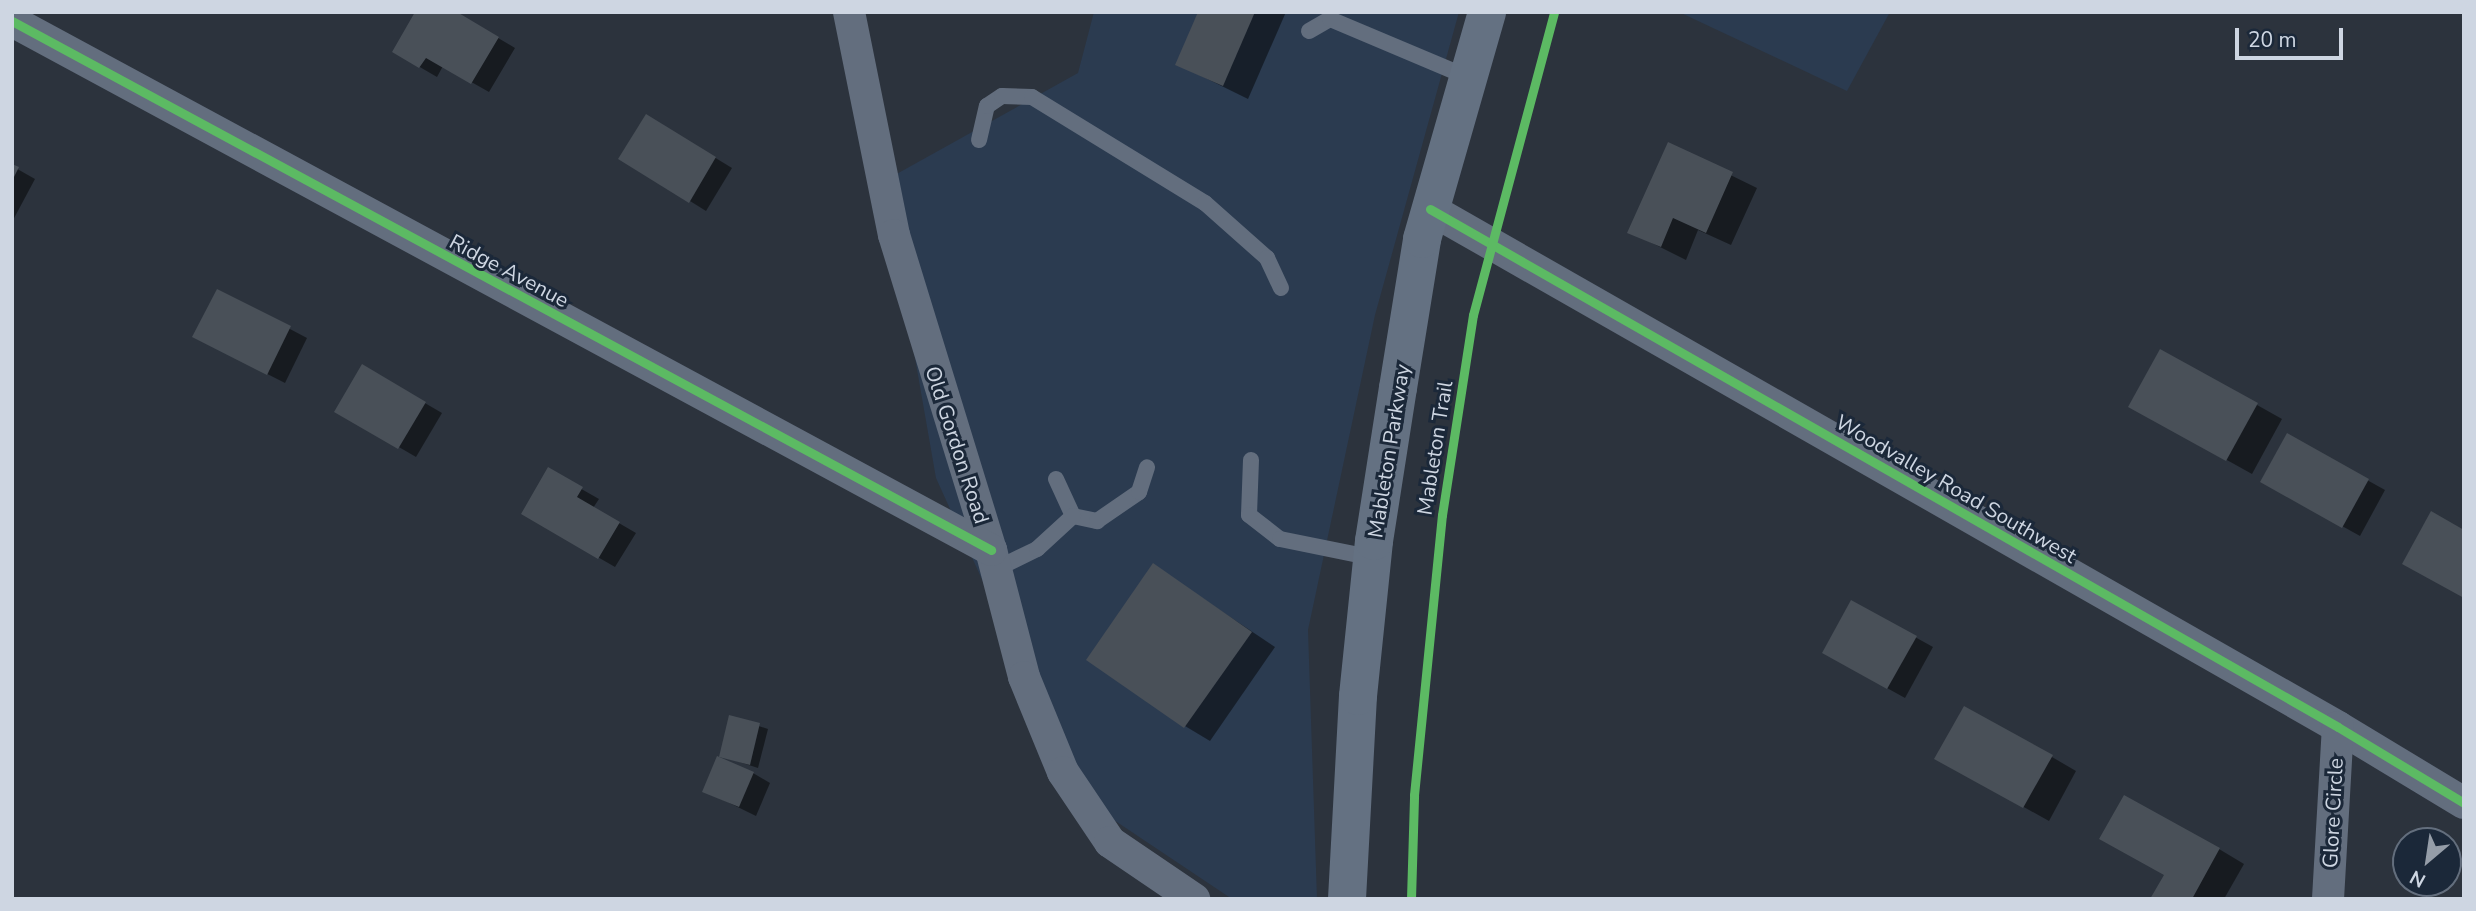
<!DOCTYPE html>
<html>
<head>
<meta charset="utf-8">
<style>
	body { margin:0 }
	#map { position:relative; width:2476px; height:911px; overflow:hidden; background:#2c333d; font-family:"Nunito Sans",sans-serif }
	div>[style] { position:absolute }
	.built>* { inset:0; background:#2b3b50 }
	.shadow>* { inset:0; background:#0007 }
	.building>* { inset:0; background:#495058 }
	.lane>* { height:16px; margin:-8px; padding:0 8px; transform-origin:8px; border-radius:8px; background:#636e7e }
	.street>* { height:32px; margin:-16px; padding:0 16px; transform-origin:16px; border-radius:16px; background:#636e7e }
	.secondary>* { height:38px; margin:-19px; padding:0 19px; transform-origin:19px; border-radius:19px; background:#647182 }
	.cycleway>* { height:9px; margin:-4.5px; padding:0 4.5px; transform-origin:4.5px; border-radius:4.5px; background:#5cba63 }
	span { translate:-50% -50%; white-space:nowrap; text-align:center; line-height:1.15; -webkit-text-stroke:6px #1b2839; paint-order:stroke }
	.street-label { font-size:21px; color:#ced6e2 }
	.frame { position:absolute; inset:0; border:14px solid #ced6e2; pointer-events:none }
	.north { position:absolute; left:2392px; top:827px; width:70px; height:70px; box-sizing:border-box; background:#1b2839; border:2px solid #636e7d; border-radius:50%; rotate:209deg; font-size:19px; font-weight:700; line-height:28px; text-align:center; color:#ced6e2 }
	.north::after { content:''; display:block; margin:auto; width:24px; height:32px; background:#959da8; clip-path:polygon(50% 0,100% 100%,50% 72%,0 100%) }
	.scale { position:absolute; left:2235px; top:28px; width:108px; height:32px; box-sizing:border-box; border:4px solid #ced6e2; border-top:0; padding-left:9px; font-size:21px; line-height:24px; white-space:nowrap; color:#ced6e2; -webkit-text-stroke:5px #1b2839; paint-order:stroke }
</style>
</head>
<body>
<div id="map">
	<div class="built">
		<i style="clip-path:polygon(1094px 12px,1459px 12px,1375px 315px,1308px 630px,1317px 899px,1232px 899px,1081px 798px,936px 478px,884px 181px,1078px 73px)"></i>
		<i style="clip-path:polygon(1679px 12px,1890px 12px,1847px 91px)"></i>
	</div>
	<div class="shadow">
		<i style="clip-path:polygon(454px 12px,515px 48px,489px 92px,443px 66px,437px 77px,394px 52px)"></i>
		<i style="clip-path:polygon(1200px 12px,1286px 12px,1248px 99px,1177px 64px)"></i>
		<i style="clip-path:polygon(663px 126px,732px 168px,706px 211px,690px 201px)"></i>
		<i style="clip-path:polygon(1669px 145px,1757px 188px,1731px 245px,1698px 230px,1686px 260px,1630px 232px)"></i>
		<i style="clip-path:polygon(12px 166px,35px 179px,12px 222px)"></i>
		<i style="clip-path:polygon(218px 291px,307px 338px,285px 383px,212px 346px)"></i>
		<i style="clip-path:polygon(2161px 351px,2282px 419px,2252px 474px,2155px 420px)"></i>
		<i style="clip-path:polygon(363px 367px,442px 413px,416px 457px,337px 411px)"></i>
		<i style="clip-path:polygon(2288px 436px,2385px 490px,2360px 536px,2263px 482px)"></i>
		<i style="clip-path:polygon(548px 470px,599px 499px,593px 508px,636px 533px,615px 567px,523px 514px)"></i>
		<i style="clip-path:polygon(1154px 566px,1275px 647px,1210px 741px,1185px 726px)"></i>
		<i style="clip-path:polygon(1852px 602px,1933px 647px,1905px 698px,1824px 653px)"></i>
		<i style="clip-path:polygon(731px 717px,768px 729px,758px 768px,721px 756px)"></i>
		<i style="clip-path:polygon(2052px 757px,2076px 771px,2049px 821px,1961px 772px)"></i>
		<i style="clip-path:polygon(753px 773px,770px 783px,756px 816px,705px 791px)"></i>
		<i style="clip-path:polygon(2219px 849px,2244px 864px,2224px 899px,2152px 899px)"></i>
	</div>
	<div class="building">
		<i style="clip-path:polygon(415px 12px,457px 12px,499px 37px,471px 84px,426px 58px,419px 68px,392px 52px)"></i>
		<i style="clip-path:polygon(1198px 12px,1255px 12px,1223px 86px,1175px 65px)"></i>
		<i style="clip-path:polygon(646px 114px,716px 157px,689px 203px,618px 159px)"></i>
		<i style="clip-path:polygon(1668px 142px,1733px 172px,1706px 233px,1673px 218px,1661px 247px,1627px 233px)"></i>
		<i style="clip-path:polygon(12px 164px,19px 167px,12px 181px)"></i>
		<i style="clip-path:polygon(217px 289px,291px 326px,267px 375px,192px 337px)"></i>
		<i style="clip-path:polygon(2160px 349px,2258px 403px,2226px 461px,2128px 407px)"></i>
		<i style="clip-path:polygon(362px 364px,426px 402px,398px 449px,334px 412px)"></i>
		<i style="clip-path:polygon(2287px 433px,2369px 479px,2342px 528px,2260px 482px)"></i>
		<i style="clip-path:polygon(548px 467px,583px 487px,577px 497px,620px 522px,598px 559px,521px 514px)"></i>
		<i style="clip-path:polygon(2431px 511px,2464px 530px,2464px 598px,2402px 564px)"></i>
		<i style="clip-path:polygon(1153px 563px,1252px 632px,1184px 728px,1086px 660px)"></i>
		<i style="clip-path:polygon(1851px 600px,1917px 636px,1887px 689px,1822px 653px)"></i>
		<i style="clip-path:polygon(1964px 706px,2053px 755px,2023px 808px,1934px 759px)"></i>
		<i style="clip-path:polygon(729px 715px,760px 723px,750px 765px,719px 757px)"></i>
		<i style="clip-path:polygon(717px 756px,754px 772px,739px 807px,702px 792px)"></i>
		<i style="clip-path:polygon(2124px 795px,2220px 848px,2192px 899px,2150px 899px,2164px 875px,2099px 839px)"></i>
	</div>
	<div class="lane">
		<i style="left:1309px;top:31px;width:24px;rotate:-30deg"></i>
		<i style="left:1330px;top:19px;width:149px;rotate:22.9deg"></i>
		<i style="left:979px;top:140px;width:35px;rotate:-77deg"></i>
		<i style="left:987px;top:106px;width:18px;rotate:-34deg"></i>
		<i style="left:1002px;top:96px;width:30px;rotate:2deg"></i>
		<i style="left:1032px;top:97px;width:203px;rotate:31.5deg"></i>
		<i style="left:1205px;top:203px;width:83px;rotate:41.6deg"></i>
		<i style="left:1267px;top:258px;width:33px;rotate:65deg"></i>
		<i style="left:1251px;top:460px;width:55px;rotate:92.1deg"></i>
		<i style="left:1249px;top:515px;width:39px;rotate:38deg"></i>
		<i style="left:1280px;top:539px;width:95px;rotate:11.5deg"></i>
		<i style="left:1056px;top:479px;width:41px;rotate:65.3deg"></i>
		<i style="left:1073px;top:516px;width:25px;rotate:12deg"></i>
		<i style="left:1097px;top:521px;width:51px;rotate:-34.6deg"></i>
		<i style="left:1139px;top:492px;width:26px;rotate:-72deg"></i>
		<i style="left:996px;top:569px;width:46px;rotate:-26deg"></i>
		<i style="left:1037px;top:549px;width:49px;rotate:-42.5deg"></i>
	</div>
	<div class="street">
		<i style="left:849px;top:12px;width:227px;rotate:78.6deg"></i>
		<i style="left:894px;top:235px;width:330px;rotate:72.9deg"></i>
		<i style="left:991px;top:550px;width:131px;rotate:75.4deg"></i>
		<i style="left:1024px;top:677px;width:103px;rotate:67.7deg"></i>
		<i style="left:1063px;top:772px;width:84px;rotate:56.1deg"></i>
		<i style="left:1110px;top:842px;width:102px;rotate:34.2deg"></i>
		<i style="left:12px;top:21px;width:1113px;rotate:28.38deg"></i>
		<i style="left:1430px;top:209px;width:1045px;rotate:29.7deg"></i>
		<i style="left:2338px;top:727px;width:147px;rotate:31.1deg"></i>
		<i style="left:2328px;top:899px;width:172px;rotate:-86.7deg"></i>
	</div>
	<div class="secondary">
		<i style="left:1347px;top:899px;width:203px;rotate:-86.9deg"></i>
		<i style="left:1358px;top:696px;width:156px;rotate:-84.1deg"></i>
		<i style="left:1374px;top:541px;width:155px;rotate:-81.1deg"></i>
		<i style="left:1398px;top:388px;width:151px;rotate:-80.8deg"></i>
		<i style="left:1422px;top:239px;width:236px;rotate:-74deg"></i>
	</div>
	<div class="cycleway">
		<i style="left:12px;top:21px;width:1113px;rotate:28.38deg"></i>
		<i style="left:1430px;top:209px;width:1045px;rotate:29.7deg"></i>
		<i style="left:2338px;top:727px;width:147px;rotate:31.1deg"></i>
		<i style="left:1411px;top:899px;width:104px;rotate:-88.3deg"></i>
		<i style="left:1414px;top:795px;width:281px;rotate:-84.3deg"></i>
		<i style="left:1442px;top:515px;width:202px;rotate:-81.2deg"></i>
		<i style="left:1473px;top:315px;width:314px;rotate:-75deg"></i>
	</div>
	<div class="street-label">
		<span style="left:509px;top:271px;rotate:28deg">Ridge Avenue</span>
		<span style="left:957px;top:445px;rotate:72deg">Old Gordon Road</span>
		<span style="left:1435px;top:448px;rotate:-81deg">Mableton Trail</span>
		<span style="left:1389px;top:451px;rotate:-81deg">Mableton Parkway</span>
		<span style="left:1956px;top:489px;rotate:30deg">Woodvalley Road Southwest</span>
		<span style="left:2333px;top:813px;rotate:-87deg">Glore Circle</span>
	</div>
	<div class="frame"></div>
	<div class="north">N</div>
	<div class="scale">20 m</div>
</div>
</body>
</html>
